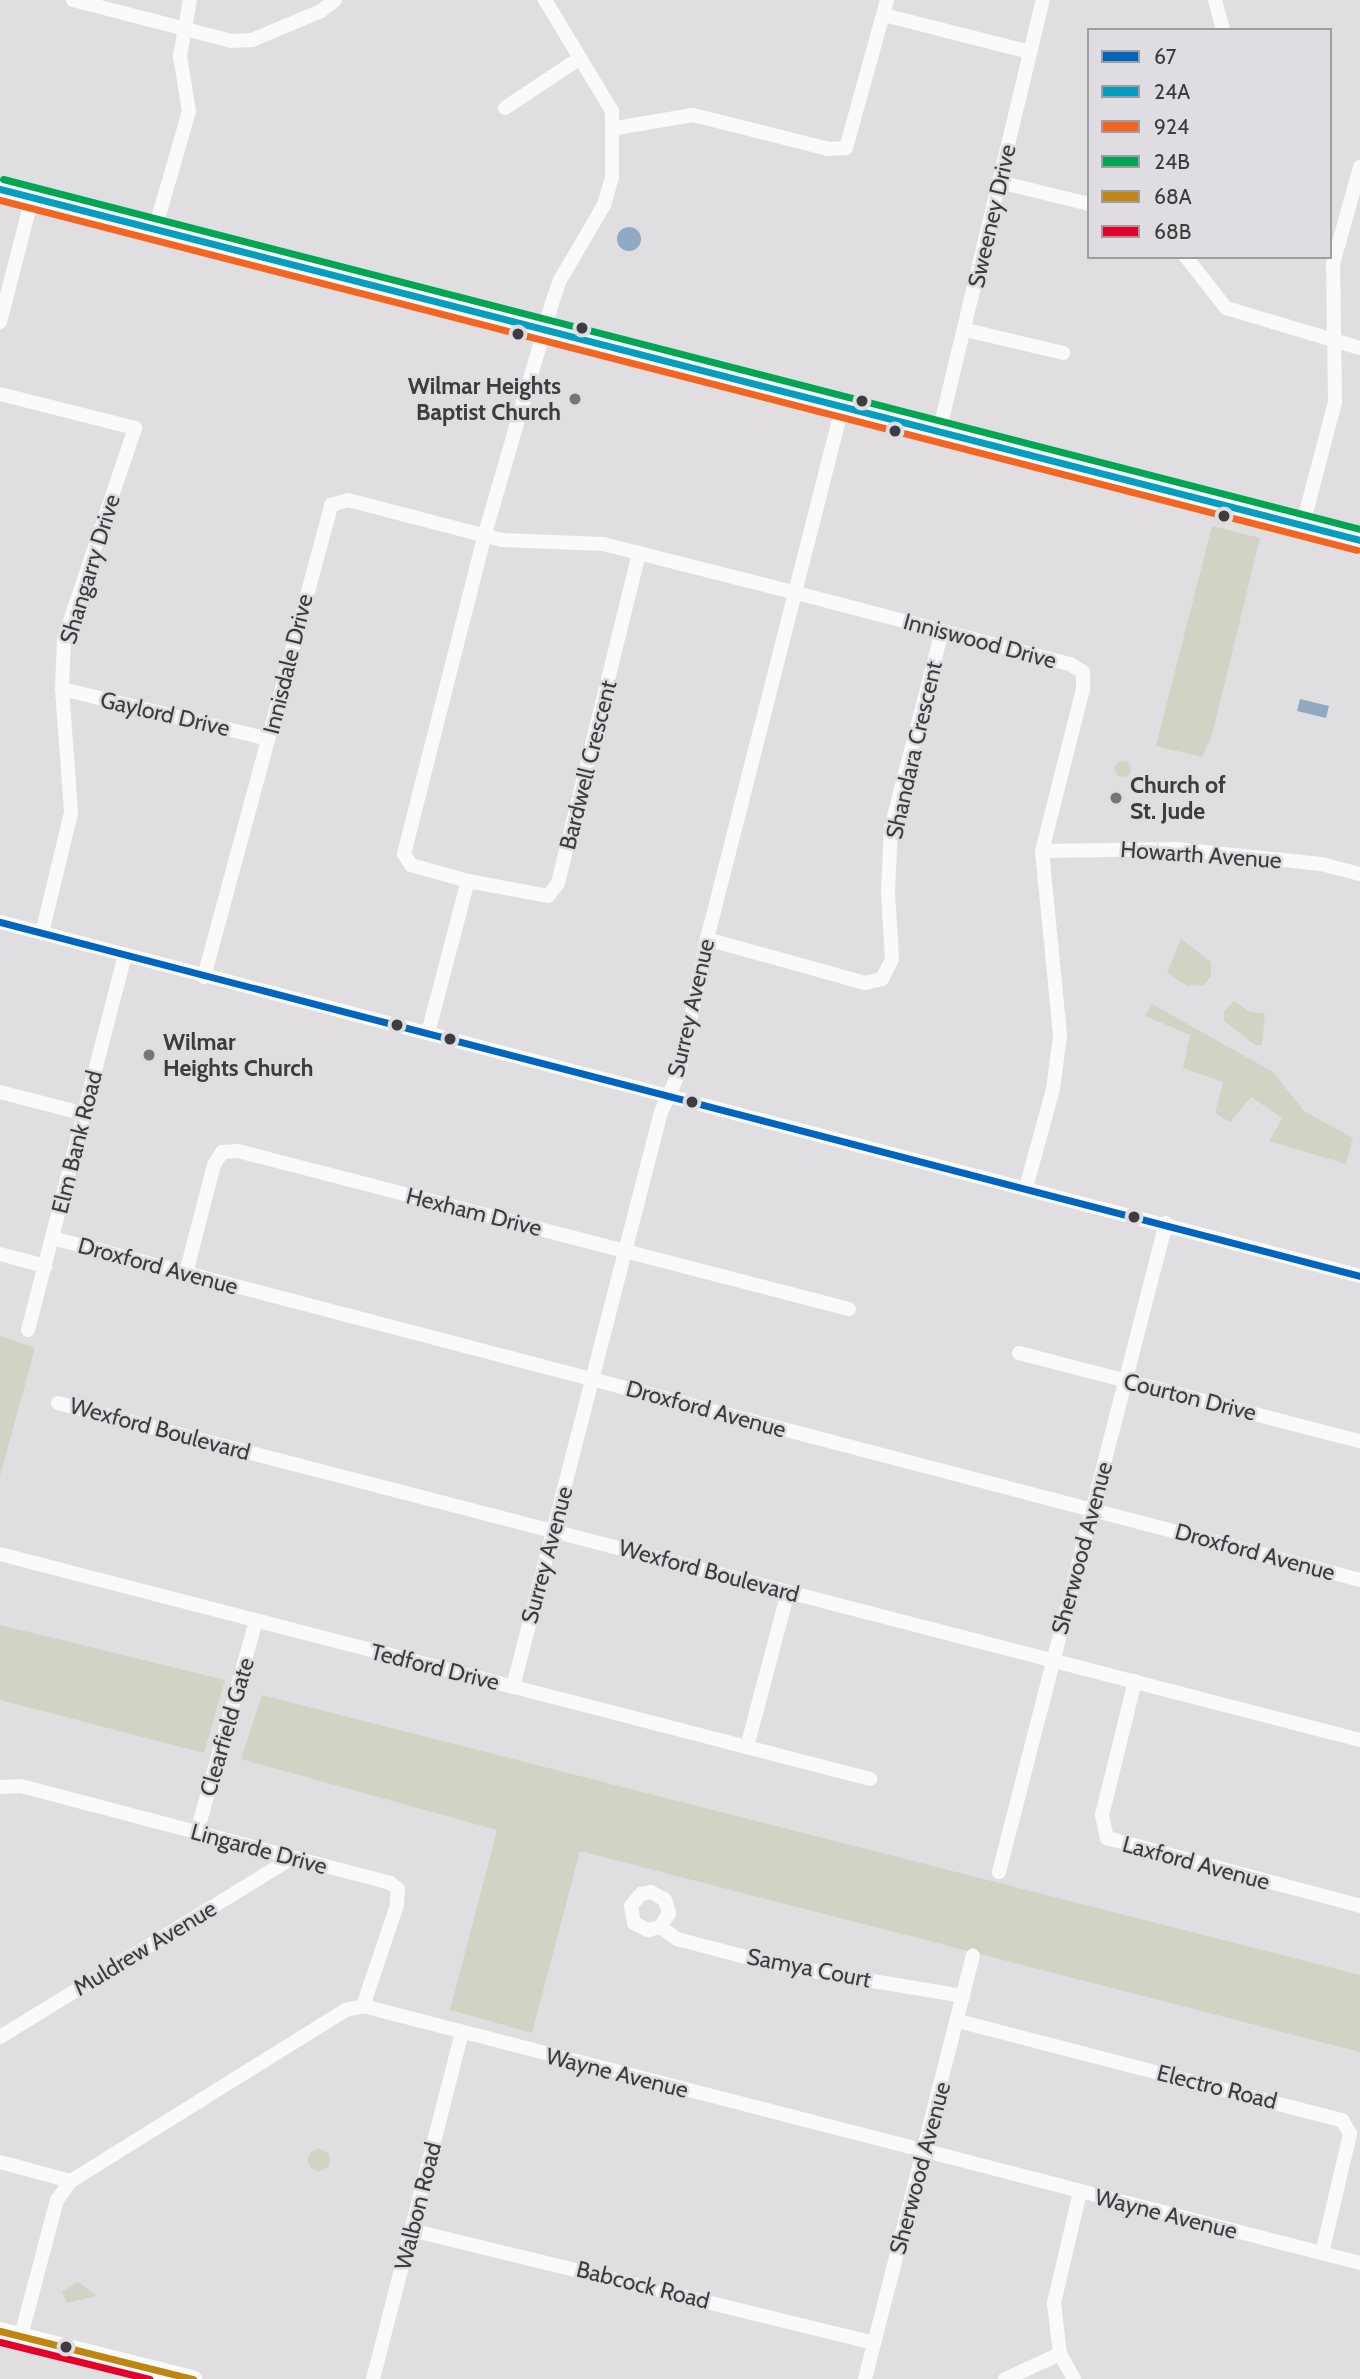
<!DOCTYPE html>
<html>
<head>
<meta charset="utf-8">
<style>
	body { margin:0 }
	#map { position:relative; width:1360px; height:2379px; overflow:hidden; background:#e0dee1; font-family:Cabin,sans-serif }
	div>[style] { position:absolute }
	.green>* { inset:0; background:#d0d4c5 }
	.round { border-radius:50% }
	.water>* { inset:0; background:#8faac2 }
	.minor>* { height:14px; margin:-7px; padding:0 7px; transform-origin:7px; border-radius:7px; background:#fafafa }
	.major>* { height:18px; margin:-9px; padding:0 9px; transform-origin:9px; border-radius:9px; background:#fafafa }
	.bus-1>* { height:7px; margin:-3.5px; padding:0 3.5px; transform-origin:3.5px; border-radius:3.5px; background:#0065bd }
	.bus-2>* { height:7px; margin:-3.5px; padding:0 3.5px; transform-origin:3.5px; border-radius:3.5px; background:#069ec0 }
	.bus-3>* { height:7px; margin:-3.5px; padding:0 3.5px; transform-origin:3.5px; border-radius:3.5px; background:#f26522 }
	.bus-4>* { height:7px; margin:-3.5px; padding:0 3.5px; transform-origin:3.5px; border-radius:3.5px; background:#00a651 }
	.bus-5>* { height:7px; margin:-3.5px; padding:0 3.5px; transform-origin:3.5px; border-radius:3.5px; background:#bf8613 }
	.bus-6>* { height:7px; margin:-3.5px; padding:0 3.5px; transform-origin:3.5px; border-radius:3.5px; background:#e4002b }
	.dots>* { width:19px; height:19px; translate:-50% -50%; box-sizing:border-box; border:4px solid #e0dde2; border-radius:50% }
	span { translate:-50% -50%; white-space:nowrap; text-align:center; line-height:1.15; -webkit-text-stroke:5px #e0dde2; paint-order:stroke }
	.street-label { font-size:23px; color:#3d3c3e }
	.poi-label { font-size:23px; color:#3d3c3e; font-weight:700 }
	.right { translate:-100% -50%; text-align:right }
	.left { translate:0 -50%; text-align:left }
	.legend { position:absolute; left:1087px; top:28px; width:245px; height:231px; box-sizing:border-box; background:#e0dde2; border:2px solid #9f9da0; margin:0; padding:9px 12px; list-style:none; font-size:21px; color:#3d3c3e }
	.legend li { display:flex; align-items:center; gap:14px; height:35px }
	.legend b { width:35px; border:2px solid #9f9da0 }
</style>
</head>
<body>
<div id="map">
	<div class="green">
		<i style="clip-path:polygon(1212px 526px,1260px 538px,1212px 735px,1202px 757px,1156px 746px)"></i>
		<i class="round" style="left:1115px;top:761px;width:16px;height:16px"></i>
		<i style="clip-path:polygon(1181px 939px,1211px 962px,1211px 977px,1203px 985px,1187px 986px,1167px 973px)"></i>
		<i style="clip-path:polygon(1234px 1001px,1248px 1011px,1265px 1014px,1262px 1045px,1255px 1045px,1224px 1021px,1224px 1012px)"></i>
		<i style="clip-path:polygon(1152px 1004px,1273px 1072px,1304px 1111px,1353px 1138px,1346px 1164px,1269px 1141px,1282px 1118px,1251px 1097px,1230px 1122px,1215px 1113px,1223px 1082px,1183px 1068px,1190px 1035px,1145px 1016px)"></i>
		<i style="clip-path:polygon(0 1336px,35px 1348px,0 1476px)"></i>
		<i style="clip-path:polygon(0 1625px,225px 1680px,204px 1753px,0 1700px)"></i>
		<i style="clip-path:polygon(262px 1695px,1360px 1975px,1360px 2052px,580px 1851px,532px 2033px,450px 2010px,497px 1830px,241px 1759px)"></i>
		<i class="round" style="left:308px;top:2149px;width:22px;height:22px"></i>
		<i style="clip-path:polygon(78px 2282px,97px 2296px,67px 2303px,62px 2292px)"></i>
	</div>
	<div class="water">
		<i class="round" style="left:617px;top:227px;width:24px;height:24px"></i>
		<i style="clip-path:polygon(1300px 699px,1329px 706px,1326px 718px,1297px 711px)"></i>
	</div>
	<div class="minor">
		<i style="left:73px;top:0;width:163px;rotate:14.5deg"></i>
		<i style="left:231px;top:41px;width:21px;rotate:-3deg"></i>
		<i style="left:252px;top:40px;width:75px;rotate:-22.8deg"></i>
		<i style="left:321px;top:11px;width:18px;rotate:-38deg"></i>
		<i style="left:1215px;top:0;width:31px;rotate:75deg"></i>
		<i style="left:884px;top:15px;width:151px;rotate:14.2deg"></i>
		<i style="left:505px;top:108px;width:90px;rotate:-33.7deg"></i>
		<i style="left:616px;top:128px;width:78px;rotate:-9.6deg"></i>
		<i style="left:693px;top:115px;width:139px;rotate:14.1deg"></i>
		<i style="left:828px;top:149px;width:18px;rotate:-3deg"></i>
		<i style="left:846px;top:148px;width:154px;rotate:-74.5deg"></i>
		<i style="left:999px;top:182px;width:93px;rotate:13.7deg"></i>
		<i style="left:155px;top:229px;width:123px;rotate:-73.9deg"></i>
		<i style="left:189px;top:111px;width:56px;rotate:-99.3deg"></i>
		<i style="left:180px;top:56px;width:57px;rotate:-79.9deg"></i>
		<i style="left:1186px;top:257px;width:65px;rotate:51.9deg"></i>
		<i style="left:1226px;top:308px;width:140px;rotate:16.6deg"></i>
		<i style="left:0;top:322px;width:128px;rotate:-75.5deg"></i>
		<i style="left:966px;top:330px;width:100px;rotate:13.3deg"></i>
		<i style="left:0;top:394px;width:139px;rotate:14.1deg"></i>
		<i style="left:135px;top:428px;width:223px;rotate:108.6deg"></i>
		<i style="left:64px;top:639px;width:50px;rotate:92.3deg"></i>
		<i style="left:62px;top:689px;width:124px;rotate:85.8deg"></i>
		<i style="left:71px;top:813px;width:123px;rotate:103.6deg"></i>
		<i style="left:939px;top:432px;width:444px;rotate:-76.5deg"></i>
		<i style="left:1303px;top:524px;width:126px;rotate:-75.3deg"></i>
		<i style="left:1335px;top:402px;width:138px;rotate:-90.8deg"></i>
		<i style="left:1333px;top:264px;width:101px;rotate:-74.4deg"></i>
		<i style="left:62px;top:689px;width:212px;rotate:13.6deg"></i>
		<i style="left:1042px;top:851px;width:134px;rotate:-0.9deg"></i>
		<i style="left:1176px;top:849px;width:146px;rotate:5.9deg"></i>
		<i style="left:1321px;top:864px;width:40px;rotate:14.4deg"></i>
		<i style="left:468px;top:881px;width:81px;rotate:10.6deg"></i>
		<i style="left:548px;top:896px;width:16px;rotate:-52deg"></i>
		<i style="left:558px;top:883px;width:340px;rotate:-76.2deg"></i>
		<i style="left:0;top:922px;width:1405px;rotate:14.59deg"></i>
		<i style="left:707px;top:939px;width:164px;rotate:15.6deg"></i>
		<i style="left:865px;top:983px;width:17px;rotate:-13deg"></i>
		<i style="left:882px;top:979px;width:22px;rotate:-63deg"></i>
		<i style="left:892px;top:959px;width:68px;rotate:-93.4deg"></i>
		<i style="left:888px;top:891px;width:63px;rotate:-87.3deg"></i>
		<i style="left:891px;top:828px;width:203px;rotate:-75.5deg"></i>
		<i style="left:204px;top:977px;width:489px;rotate:-74.9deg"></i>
		<i style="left:331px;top:505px;width:18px;rotate:-16deg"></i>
		<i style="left:348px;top:500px;width:159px;rotate:14.6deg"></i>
		<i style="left:502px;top:540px;width:101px;rotate:2.3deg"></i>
		<i style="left:603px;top:544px;width:216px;rotate:14.2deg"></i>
		<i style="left:812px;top:597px;width:267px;rotate:14.6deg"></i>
		<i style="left:1070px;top:664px;width:15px;rotate:32deg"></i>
		<i style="left:1083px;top:672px;width:17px;rotate:90deg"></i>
		<i style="left:1083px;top:689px;width:167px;rotate:104.2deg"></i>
		<i style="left:1042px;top:851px;width:186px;rotate:84.4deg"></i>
		<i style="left:1060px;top:1036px;width:53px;rotate:97.5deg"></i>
		<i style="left:1053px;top:1089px;width:103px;rotate:105.3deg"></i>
		<i style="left:428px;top:1033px;width:157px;rotate:-75.3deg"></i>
		<i style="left:468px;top:881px;width:59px;rotate:-164.3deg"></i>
		<i style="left:411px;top:865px;width:13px;rotate:-122deg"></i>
		<i style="left:404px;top:854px;width:327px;rotate:-75.8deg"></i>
		<i style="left:484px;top:537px;width:244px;rotate:-73.8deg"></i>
		<i style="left:552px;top:303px;width:24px;rotate:-71deg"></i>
		<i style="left:560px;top:280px;width:87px;rotate:-59.6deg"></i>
		<i style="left:604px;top:205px;width:29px;rotate:-74deg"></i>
		<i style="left:612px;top:177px;width:66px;rotate:-90deg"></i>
		<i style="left:612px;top:111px;width:130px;rotate:-121.1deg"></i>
		<i style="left:0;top:1092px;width:88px;rotate:14.5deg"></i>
		<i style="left:52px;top:1238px;width:1352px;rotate:14.65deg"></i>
		<i style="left:0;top:1254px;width:47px;rotate:14.9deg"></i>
		<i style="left:186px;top:1273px;width:112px;rotate:-75.5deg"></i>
		<i style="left:214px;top:1165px;width:15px;rotate:-58deg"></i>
		<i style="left:222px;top:1152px;width:16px;rotate:-4deg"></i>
		<i style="left:238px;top:1151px;width:631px;rotate:14.5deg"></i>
		<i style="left:28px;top:1330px;width:387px;rotate:-75.5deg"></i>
		<i style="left:1019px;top:1353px;width:352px;rotate:14.5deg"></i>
		<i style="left:58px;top:1403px;width:1345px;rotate:14.51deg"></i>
		<i style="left:0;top:1554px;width:899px;rotate:14.5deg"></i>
		<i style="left:1135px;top:1681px;width:138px;rotate:103.8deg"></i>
		<i style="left:1102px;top:1815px;width:24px;rotate:78deg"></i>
		<i style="left:1107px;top:1838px;width:262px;rotate:15deg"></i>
		<i style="left:513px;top:1687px;width:594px;rotate:-75.57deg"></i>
		<i style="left:661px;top:1112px;width:43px;rotate:-65.2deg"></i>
		<i style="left:679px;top:1073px;width:137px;rotate:-78.2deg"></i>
		<i style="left:707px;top:939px;width:548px;rotate:-75.74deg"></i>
		<i style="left:747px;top:1747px;width:160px;rotate:-75.2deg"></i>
		<i style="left:0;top:1787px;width:21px;rotate:-3deg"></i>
		<i style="left:21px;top:1786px;width:382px;rotate:14.7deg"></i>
		<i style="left:390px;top:1883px;width:10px;rotate:37deg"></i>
		<i style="left:398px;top:1889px;width:16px;rotate:94deg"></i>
		<i style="left:397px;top:1905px;width:107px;rotate:108.6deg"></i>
		<i style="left:197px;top:1832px;width:219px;rotate:-74.4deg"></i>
		<i style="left:999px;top:1872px;width:670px;rotate:-75.57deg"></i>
		<i style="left:660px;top:1927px;width:17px;rotate:-57deg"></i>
		<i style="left:669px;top:1913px;width:14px;rotate:-107deg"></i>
		<i style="left:665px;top:1900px;width:16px;rotate:-150deg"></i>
		<i style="left:651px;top:1892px;width:10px;rotate:169deg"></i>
		<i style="left:641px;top:1894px;width:16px;rotate:130deg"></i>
		<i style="left:631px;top:1906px;width:17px;rotate:80deg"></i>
		<i style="left:634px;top:1923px;width:16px;rotate:27deg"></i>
		<i style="left:648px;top:1930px;width:12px;rotate:-14deg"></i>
		<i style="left:660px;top:1927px;width:21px;rotate:35deg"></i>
		<i style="left:677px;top:1939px;width:103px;rotate:14.6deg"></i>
		<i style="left:777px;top:1965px;width:189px;rotate:9.5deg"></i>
		<i style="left:958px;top:2021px;width:397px;rotate:14.5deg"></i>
		<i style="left:1342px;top:2120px;width:16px;rotate:60deg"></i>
		<i style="left:1350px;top:2134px;width:122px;rotate:103.2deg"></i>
		<i style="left:0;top:2037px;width:341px;rotate:-31.5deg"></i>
		<i style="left:0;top:2162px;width:73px;rotate:15deg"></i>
		<i style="left:411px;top:2230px;width:477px;rotate:13.7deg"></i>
		<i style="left:21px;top:2336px;width:141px;rotate:-75.2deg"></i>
		<i style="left:57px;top:2200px;width:24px;rotate:-54deg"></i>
		<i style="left:71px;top:2181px;width:324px;rotate:-31.9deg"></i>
		<i style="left:346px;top:2010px;width:17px;rotate:-13deg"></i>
		<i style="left:363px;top:2006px;width:1030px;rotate:14.45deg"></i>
		<i style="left:373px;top:2379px;width:357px;rotate:-75.6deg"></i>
		<i style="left:865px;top:2379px;width:437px;rotate:-75.7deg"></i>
		<i style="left:1005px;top:2379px;width:60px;rotate:-24.4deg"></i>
		<i style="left:1074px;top:2379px;width:29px;rotate:-119deg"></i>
		<i style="left:1060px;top:2354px;width:51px;rotate:-96.7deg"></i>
		<i style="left:1054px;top:2303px;width:114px;rotate:-76.8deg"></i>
	</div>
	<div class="major">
		<i style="left:0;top:189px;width:1405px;rotate:14.47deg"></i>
		<i style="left:0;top:2331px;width:199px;rotate:14deg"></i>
	</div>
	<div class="bus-1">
		<i style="left:0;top:922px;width:1405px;rotate:14.59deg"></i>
	</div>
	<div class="bus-2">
		<i style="left:0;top:189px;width:1405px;rotate:14.47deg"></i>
	</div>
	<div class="bus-3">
		<i style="left:0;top:200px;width:1401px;rotate:14.46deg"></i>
	</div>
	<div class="bus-4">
		<i style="left:3px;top:179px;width:1401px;rotate:14.46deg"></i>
	</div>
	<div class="bus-5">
		<i style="left:0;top:2331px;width:199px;rotate:14deg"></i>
	</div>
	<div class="bus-6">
		<i style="left:0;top:2342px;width:154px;rotate:13.9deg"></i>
	</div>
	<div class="dots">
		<i style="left:582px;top:328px;background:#3d3c3e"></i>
		<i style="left:518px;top:334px;background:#3d3c3e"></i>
		<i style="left:575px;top:399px;background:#767577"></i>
		<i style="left:862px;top:401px;background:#3d3c3e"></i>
		<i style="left:895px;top:431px;background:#3d3c3e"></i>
		<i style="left:1224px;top:516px;background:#3d3c3e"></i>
		<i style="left:1116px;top:798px;background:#767577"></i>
		<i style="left:397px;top:1025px;background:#3d3c3e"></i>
		<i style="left:450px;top:1039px;background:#3d3c3e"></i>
		<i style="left:149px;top:1055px;background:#767577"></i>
		<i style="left:692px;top:1102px;background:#3d3c3e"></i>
		<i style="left:1134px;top:1217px;background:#3d3c3e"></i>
		<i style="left:66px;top:2347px;background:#3d3c3e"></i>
	</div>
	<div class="street-label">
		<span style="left:992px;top:216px;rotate:-77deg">Sweeney Drive</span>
		<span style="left:90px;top:569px;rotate:-73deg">Shangarry Drive</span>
		<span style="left:980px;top:641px;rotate:15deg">Inniswood Drive</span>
		<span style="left:288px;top:664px;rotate:-76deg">Innisdale Drive</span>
		<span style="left:165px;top:714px;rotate:13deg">Gaylord Drive</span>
		<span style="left:914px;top:750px;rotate:-77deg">Shandara Crescent</span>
		<span style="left:588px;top:765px;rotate:-76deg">Bardwell Crescent</span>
		<span style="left:1201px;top:855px;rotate:4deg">Howarth Avenue</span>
		<span style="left:691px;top:1008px;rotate:-77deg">Surrey Avenue</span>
		<span style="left:77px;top:1142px;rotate:-76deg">Elm Bank Road</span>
		<span style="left:474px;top:1212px;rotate:14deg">Hexham Drive</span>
		<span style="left:158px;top:1266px;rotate:15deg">Droxford Avenue</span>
		<span style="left:1190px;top:1397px;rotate:14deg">Courton Drive</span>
		<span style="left:706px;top:1409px;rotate:15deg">Droxford Avenue</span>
		<span style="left:160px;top:1429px;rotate:15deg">Wexford Boulevard</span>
		<span style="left:1082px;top:1548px;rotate:-75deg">Sherwood Avenue</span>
		<span style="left:1255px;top:1552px;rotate:15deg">Droxford Avenue</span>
		<span style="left:547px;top:1555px;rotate:-75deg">Surrey Avenue</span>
		<span style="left:709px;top:1571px;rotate:15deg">Wexford Boulevard</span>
		<span style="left:435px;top:1667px;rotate:14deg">Tedford Drive</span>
		<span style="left:227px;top:1727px;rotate:-74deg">Clearfield Gate</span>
		<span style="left:259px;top:1849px;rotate:15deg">Lingarde Drive</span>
		<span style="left:1196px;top:1863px;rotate:15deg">Laxford Avenue</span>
		<span style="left:145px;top:1948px;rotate:-31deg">Muldrew Avenue</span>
		<span style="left:809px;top:1968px;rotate:11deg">Samya Court</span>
		<span style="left:617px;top:2073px;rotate:14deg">Wayne Avenue</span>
		<span style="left:1217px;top:2087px;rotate:14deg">Electro Road</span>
		<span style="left:920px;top:2168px;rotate:-75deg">Sherwood Avenue</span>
		<span style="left:418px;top:2206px;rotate:-76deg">Walbon Road</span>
		<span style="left:1166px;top:2214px;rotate:14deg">Wayne Avenue</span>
		<span style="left:643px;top:2285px;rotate:14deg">Babcock Road</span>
	</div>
	<div class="poi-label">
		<span class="right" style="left:561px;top:399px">Wilmar Heights<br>Baptist Church</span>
		<span class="left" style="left:1130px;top:798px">Church of<br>St. Jude</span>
		<span class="left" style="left:163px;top:1055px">Wilmar<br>Heights Church</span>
	</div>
	<ul class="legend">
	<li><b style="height:9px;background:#0065bd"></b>67</li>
	<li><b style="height:9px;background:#069ec0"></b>24A</li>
	<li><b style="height:9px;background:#f26522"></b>924</li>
	<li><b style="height:9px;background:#00a651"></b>24B</li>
	<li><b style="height:9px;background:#bf8613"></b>68A</li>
	<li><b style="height:9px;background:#e4002b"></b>68B</li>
	</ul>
</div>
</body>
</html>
